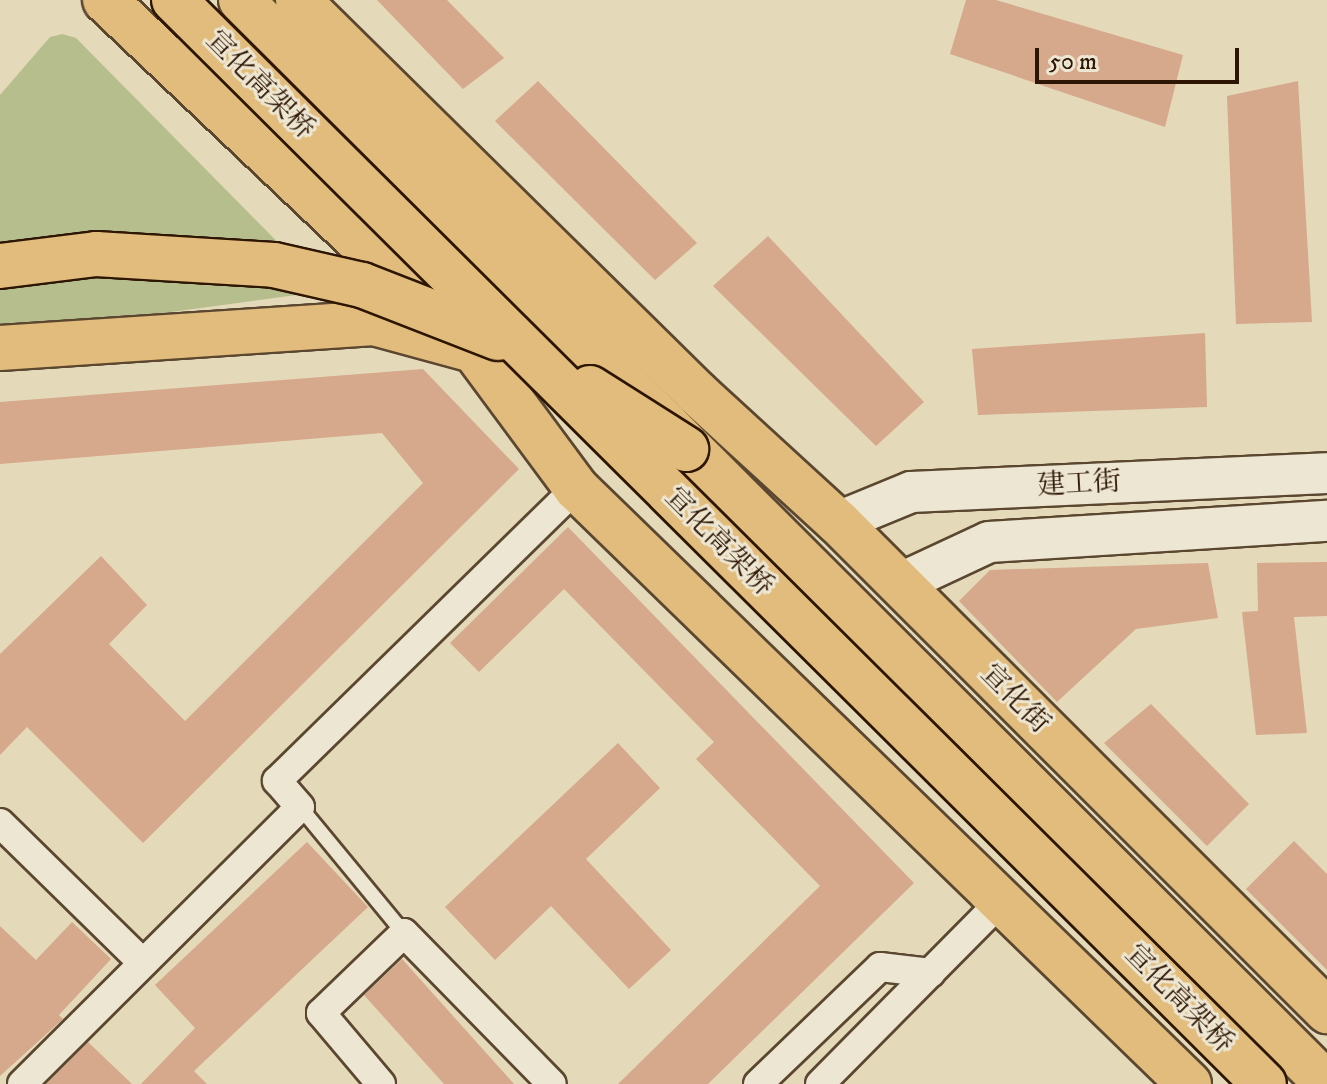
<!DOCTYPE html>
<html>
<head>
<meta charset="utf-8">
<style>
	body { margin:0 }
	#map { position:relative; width:1327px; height:1084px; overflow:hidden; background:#e4d9b9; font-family:"IM FELL DW Pica","Noto Serif SC",serif }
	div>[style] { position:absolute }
	.green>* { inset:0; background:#b7be8d }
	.building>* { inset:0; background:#d6a88c }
	.roads { filter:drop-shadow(2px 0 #5b4730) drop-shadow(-2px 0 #5b4730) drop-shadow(0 2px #5b4730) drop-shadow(0 -2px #5b4730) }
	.lane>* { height:14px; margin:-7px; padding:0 7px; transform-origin:7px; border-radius:7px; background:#ede6d2 }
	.street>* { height:28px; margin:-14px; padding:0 14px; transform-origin:14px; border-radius:14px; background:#ede6d2 }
	.secondary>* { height:40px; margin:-20px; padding:0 20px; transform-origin:20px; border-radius:20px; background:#ede6d2 }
	.highway>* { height:44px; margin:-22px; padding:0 22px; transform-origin:22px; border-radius:22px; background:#e2bc7c }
	.bridges { filter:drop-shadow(2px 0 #2d1603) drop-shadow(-2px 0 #2d1603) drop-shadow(0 2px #2d1603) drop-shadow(0 -2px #2d1603) }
	.highway-bridge>* { height:44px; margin:-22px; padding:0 22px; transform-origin:22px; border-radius:22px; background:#e2bc7c }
	span { translate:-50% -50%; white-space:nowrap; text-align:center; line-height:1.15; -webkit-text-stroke:6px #ede6d2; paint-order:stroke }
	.street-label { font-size:28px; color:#2d1603 }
	.scale { position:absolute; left:1035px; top:48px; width:204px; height:36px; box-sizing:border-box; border:4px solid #2d1603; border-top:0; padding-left:10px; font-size:24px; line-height:28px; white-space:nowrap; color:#2d1603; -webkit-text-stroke:6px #ede6d2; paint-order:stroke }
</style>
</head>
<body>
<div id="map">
	<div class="green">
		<i style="clip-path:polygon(62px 34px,76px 38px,326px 291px,82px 324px,0 326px,0 95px,50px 37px)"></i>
	</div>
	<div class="building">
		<i style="clip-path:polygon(377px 0,447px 0,504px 58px,463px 89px)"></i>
		<i style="clip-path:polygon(966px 0,996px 0,1183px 55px,1165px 127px,950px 54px)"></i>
		<i style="clip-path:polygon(538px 81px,697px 243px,655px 280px,495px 121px)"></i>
		<i style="clip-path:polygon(1298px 81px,1312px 322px,1236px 324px,1227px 96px)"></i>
		<i style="clip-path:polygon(768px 236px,924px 402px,876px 446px,713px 286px)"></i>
		<i style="clip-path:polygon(1205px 333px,1207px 407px,978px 415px,972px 349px)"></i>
		<i style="clip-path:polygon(423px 369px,519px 469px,143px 843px,27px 727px,0 755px,0 654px,101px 556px,147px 605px,109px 644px,185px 721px,423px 483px,382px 433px,0 464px,0 402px)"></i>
		<i style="clip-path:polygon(568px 527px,914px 883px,708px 1084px,618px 1084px,820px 886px,696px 759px,714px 742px,564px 589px,479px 672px,450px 643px)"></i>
		<i style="clip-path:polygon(1327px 562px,1327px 616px,1294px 617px,1307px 733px,1256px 735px,1242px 612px,1258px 611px,1257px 563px)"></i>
		<i style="clip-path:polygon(1208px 563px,1218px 618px,1136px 629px,1057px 702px,959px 601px,990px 570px)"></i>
		<i style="clip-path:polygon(1151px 704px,1249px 804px,1207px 846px,1104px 743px)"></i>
		<i style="clip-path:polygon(618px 743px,660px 788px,586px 859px,671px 950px,629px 989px,551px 906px,495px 960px,445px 907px)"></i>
		<i style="clip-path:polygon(1294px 841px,1327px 874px,1327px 970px,1246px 889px)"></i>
		<i style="clip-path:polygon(307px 842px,368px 907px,194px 1071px,207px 1084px,141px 1084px,195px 1028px,155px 985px)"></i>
		<i style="clip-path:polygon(72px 922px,111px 959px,59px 1015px,63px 1019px,0 1076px,0 926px,36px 960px)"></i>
		<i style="clip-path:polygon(402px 959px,514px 1084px,444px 1084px,364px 995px)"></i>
		<i style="clip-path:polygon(88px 1042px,132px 1084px,46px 1084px)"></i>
	</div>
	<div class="roads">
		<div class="lane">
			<i style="left:300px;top:807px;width:163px;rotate:50.5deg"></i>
		</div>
		<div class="street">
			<i style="left:0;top:823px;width:200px;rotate:44.4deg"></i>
			<i style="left:22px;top:1084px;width:392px;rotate:-44.9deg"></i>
			<i style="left:300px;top:807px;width:35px;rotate:-131deg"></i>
			<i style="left:277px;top:781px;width:419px;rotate:-44.4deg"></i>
			<i style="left:381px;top:1084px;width:93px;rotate:-130.2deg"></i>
			<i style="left:321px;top:1013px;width:115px;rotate:-43.9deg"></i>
			<i style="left:404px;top:933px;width:211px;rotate:45.6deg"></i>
			<i style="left:758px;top:1084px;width:169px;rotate:-43.8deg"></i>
			<i style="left:880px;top:967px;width:51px;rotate:6.7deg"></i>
			<i style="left:820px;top:1084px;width:259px;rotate:-45.3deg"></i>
		</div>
		<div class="secondary">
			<i style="left:838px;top:522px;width:79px;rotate:-22.3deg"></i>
			<i style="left:911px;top:492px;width:416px;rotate:-2.6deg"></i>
			<i style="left:899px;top:584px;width:99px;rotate:-25deg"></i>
			<i style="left:989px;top:542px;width:339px;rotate:-3.6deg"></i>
		</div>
		<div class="highway">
			<i style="left:105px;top:0;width:509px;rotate:43.49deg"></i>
			<i style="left:474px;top:350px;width:172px;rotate:53.5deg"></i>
			<i style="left:576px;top:488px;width:855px;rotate:44.19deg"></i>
			<i style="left:241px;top:0;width:1534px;rotate:44.95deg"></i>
			<i style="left:298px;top:0;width:560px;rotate:44.57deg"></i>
			<i style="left:697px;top:393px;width:191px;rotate:42.5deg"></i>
			<i style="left:838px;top:522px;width:692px;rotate:45deg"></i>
			<i style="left:0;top:348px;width:375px;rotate:-3.8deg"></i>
			<i style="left:374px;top:323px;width:98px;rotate:15.3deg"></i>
		</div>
	</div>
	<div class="bridges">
		<div class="highway-bridge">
			<i style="left:174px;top:0;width:1537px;rotate:44.84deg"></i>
			<i style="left:0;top:266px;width:97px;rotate:-7.1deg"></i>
			<i style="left:96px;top:254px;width:178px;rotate:3.5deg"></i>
			<i style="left:274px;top:265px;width:90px;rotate:12.8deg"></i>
			<i style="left:362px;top:285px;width:146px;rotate:21.3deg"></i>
			<i style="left:590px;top:388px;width:114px;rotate:32.4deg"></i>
		</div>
	</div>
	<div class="street-label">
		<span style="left:260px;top:85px;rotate:45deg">宣化高架桥</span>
		<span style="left:1079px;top:484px;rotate:-3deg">建工街</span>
		<span style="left:719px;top:542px;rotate:45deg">宣化高架桥</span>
		<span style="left:1015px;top:699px;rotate:45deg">宣化街</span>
		<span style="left:1179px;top:999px;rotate:45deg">宣化高架桥</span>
	</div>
	<div class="scale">50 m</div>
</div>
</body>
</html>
